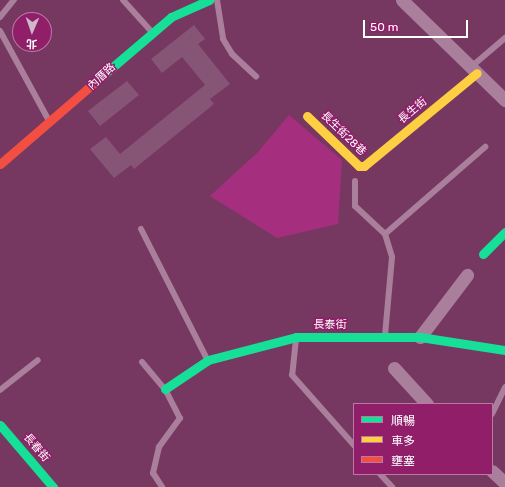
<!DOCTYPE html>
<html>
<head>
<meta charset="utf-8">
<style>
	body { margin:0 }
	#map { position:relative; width:505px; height:487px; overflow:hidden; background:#763861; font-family:Rubik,"Noto Sans TC",sans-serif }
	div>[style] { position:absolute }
	.green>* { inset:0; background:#a52f7e }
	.building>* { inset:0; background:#865475 }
	.lane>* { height:6px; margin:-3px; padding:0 3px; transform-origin:3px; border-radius:3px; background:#a97f9c }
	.street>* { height:13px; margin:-6.5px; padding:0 6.5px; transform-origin:6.5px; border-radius:6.5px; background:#a97f9c }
	.fast>* { height:9px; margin:-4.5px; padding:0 4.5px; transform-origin:4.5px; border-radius:4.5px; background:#16e098 }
	.slow>* { height:9px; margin:-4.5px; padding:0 4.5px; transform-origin:4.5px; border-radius:4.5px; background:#ffcf43 }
	.jam>* { height:9px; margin:-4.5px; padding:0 4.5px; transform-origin:4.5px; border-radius:4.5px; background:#f24e42 }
	span { translate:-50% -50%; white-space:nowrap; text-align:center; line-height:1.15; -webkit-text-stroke:3px #901e69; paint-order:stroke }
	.street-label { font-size:11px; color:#fff }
	.legend { position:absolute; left:353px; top:403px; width:140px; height:72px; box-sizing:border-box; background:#901e69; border:1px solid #bc78a5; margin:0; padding:5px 7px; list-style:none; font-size:12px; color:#fff }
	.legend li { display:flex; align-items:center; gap:8px; height:20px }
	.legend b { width:20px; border:1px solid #bc78a5 }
	.north { position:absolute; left:12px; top:12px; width:40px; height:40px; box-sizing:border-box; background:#901e69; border:1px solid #bc78a5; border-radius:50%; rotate:182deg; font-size:11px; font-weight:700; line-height:16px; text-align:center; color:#fff }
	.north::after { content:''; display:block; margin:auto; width:14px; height:18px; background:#cfb9c8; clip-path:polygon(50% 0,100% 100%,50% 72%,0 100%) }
	.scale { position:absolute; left:363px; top:20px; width:105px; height:18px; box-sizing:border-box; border:2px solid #fff; border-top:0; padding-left:5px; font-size:12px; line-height:14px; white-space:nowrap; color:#fff; -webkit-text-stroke:3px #901e69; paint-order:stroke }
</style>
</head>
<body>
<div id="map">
	<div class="green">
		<i style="clip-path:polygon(289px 115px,342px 160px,338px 224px,277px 238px,210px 196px,258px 152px)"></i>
	</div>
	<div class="building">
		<i style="clip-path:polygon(194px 25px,205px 39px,198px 44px,230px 84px,210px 99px,214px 104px,161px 147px,134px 169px,131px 165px,114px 178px,90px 149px,106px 137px,120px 154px,205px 85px,182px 57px,162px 73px,151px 59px)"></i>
		<i style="clip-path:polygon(127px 81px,139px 95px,100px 126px,88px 111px)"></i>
	</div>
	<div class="lane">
		<i style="left:123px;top:0;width:42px;rotate:47.9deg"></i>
		<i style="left:217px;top:0;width:39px;rotate:81deg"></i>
		<i style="left:223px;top:39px;width:17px;rotate:59deg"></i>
		<i style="left:232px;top:54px;width:33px;rotate:43deg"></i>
		<i style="left:0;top:17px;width:22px;rotate:-51deg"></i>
		<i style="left:0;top:31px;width:100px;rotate:61.4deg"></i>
		<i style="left:471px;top:67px;width:45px;rotate:-40.5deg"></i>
		<i style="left:355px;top:181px;width:25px;rotate:90deg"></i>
		<i style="left:355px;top:206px;width:41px;rotate:43deg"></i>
		<i style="left:385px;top:234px;width:24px;rotate:73deg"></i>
		<i style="left:392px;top:257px;width:79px;rotate:95.1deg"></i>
		<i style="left:141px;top:229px;width:146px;rotate:63.1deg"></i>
		<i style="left:385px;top:234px;width:133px;rotate:-41deg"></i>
		<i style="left:296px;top:339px;width:36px;rotate:96deg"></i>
		<i style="left:292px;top:375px;width:94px;rotate:48.5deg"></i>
		<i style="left:142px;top:362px;width:35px;rotate:50deg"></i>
		<i style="left:165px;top:389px;width:33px;rotate:63deg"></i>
		<i style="left:180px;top:418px;width:36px;rotate:126deg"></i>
		<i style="left:159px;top:447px;width:27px;rotate:103deg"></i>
		<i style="left:153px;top:473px;width:17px;rotate:57deg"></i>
		<i style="left:0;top:390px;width:48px;rotate:-38.3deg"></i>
		<i style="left:492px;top:414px;width:30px;rotate:-64deg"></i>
		<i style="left:380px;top:474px;width:18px;rotate:47deg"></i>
	</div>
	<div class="street">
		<i style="left:402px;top:0;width:144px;rotate:44.2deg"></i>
		<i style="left:420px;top:337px;width:78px;rotate:-52.8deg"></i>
		<i style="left:394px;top:368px;width:49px;rotate:47.5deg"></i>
		<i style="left:492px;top:471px;width:18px;rotate:43deg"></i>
	</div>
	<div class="fast">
		<i style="left:95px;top:82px;width:100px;rotate:-40.5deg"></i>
		<i style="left:171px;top:17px;width:42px;rotate:-24.1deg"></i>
		<i style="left:483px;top:254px;width:31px;rotate:-45deg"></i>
		<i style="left:165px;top:389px;width:52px;rotate:-34deg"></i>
		<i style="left:208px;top:360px;width:91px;rotate:-14.6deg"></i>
		<i style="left:296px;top:337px;width:124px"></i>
		<i style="left:420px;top:337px;width:86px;rotate:8.7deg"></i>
		<i style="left:0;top:425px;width:82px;rotate:49.5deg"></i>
	</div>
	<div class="slow">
		<i style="left:307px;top:116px;width:72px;rotate:43.9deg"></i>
		<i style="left:359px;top:166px;width:5px"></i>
		<i style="left:364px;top:166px;width:146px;rotate:-39.5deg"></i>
	</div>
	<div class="jam">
		<i style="left:0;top:164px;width:125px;rotate:-40.8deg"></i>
	</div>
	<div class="street-label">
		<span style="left:102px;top:77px;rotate:-43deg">內厝路</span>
		<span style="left:413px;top:111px;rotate:-40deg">長生街</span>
		<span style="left:343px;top:134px;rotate:44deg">長生街28巷</span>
		<span style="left:330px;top:325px">長泰街</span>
		<span style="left:36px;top:448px;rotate:49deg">長春街</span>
	</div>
	<ul class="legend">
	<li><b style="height:5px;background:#16e098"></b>順暢</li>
	<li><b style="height:5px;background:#ffcf43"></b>車多</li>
	<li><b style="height:5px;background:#f24e42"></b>壅塞</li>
	</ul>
	<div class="north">北</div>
	<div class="scale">50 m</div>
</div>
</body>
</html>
